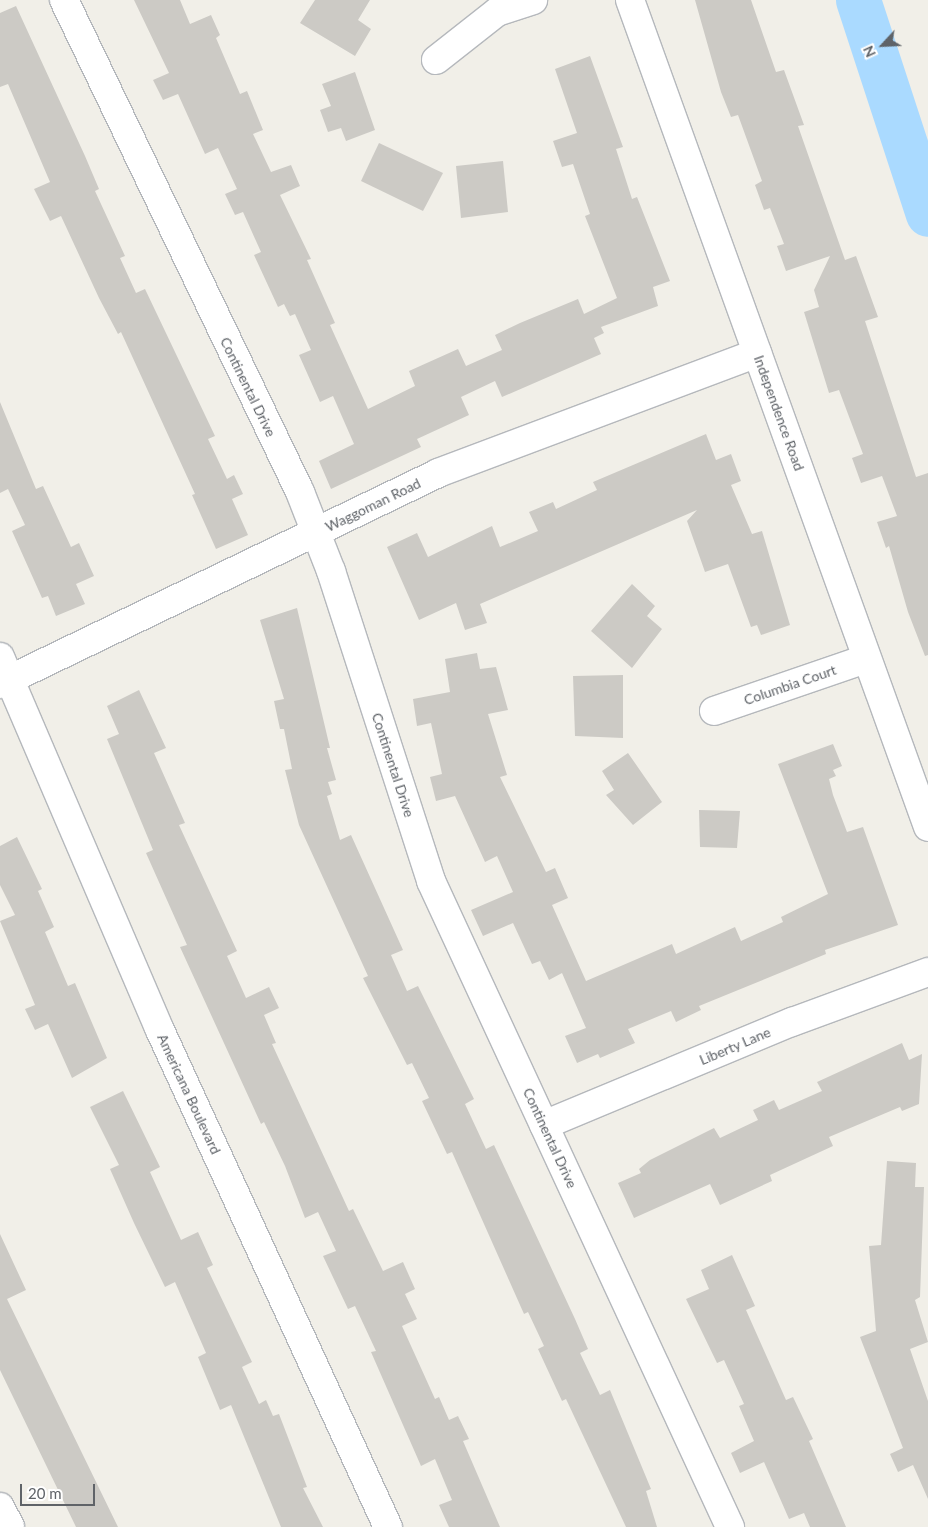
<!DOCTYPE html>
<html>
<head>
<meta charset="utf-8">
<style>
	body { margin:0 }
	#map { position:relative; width:928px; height:1527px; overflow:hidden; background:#f1efe8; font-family:Lato,sans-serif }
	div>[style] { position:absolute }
	.river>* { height:45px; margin:-22.5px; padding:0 22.5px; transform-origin:22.5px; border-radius:22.5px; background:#aadaff }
	.building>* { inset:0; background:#cccac5 }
	.roads { filter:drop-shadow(1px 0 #b5b8bc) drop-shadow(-1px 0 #b5b8bc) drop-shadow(0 1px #b5b8bc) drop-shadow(0 -1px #b5b8bc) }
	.street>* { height:28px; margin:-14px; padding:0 14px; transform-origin:14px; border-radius:14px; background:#fff }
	span { translate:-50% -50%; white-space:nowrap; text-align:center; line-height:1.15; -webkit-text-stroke:4.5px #fff; paint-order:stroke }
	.street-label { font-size:14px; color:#5f6368 }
	.north { position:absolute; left:858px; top:20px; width:50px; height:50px; -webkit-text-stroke:4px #fff; paint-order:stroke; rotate:245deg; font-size:14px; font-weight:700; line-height:20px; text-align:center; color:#5f6368 }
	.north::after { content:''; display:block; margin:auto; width:18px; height:22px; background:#5f6368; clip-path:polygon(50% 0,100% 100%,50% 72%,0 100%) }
	.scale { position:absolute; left:20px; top:1484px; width:75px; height:22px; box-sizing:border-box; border:2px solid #5f6368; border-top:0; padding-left:6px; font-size:15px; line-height:18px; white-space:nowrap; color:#5f6368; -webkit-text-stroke:4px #fff; paint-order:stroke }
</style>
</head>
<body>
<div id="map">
	<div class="river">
		<i style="left:858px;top:0;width:225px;rotate:71.9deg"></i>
	</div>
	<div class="building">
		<i style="clip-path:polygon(134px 0,180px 0,190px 24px,211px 15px,220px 35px,216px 38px,240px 94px,247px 91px,263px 130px,253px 134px,271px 172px,291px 165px,300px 186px,280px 195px,311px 259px,307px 260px,335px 323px,330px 325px,368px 409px,415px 386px,409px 371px,458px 349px,466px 366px,502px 350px,495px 335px,520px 323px,578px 299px,584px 314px,617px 298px,585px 216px,590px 214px,573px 164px,562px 167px,553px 141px,577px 133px,555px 69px,590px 56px,623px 147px,616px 149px,632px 199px,637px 197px,670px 281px,653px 287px,658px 306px,601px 327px,604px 333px,594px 338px,601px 354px,502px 397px,495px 381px,461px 397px,469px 415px,417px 439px,421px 447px,331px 489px,319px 461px,354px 444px,333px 396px,320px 402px,299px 355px,311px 350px,295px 314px,290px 316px,284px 304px,278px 307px,254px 255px,261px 252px,243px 212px,235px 215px,225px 194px,237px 189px,218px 148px,205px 154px,178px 94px,163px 100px,153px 80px,169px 73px)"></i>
		<i style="clip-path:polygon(315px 0,370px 0,358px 20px,371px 29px,355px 56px,300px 23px)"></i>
		<i style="clip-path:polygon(695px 0,751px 0,776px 72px,784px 70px,804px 125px,798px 126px,845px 260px,856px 256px,878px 317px,865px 321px,916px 477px,928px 473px,928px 655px,925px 656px,908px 612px,889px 546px,886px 548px,877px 522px,897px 516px,882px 476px,861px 483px,852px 458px,863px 454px,839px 390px,829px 393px,804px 312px,819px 307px,814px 290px,830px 256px,786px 271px,777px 246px,784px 244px,770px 208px,764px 210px,755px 185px,762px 181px,738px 115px,731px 117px,721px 92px)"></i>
		<i style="clip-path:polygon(16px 6px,85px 156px,99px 189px,95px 191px,125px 256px,120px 258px,136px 293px,145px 289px,215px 436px,208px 439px,227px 479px,234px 475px,243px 494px,232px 499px,248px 535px,216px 549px,192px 495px,195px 494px,121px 332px,118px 334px,99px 298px,61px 216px,50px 221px,34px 189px,50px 182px,8px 84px,0 87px,0 13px)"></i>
		<i style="clip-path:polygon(355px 72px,375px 130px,346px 141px,341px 128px,328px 132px,320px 110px,331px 106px,322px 84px)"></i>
		<i style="clip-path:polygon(379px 143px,443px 173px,423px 211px,361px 181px)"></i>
		<i style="clip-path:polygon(503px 161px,508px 212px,461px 218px,456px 166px)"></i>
		<i style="clip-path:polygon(0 402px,36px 489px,43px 486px,71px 547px,79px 543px,94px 576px,76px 584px,85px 604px,56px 616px,48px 596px,42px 598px,12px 531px,25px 525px,8px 489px,0 493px)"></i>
		<i style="clip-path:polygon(706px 434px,716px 460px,731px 454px,741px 481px,731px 485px,752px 534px,762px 531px,790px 625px,761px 635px,757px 625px,751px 627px,728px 564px,705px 572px,687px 521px,697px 510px,480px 604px,487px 623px,465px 630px,456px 603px,419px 620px,387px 547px,417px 533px,428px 557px,492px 526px,500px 547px,538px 531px,529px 512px,553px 502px,556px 509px,597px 490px,593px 482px)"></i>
		<i style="clip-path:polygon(632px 584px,655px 606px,647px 616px,662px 629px,632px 668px,591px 631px)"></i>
		<i style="clip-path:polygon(297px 608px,330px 748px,327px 748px,336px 780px,328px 782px,332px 794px,327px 796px,340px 840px,351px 835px,403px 950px,391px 955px,407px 991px,418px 986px,474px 1099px,465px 1104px,486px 1149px,494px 1145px,575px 1319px,588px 1349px,580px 1353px,600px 1395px,610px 1390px,651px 1489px,646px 1491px,657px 1527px,626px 1527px,566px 1399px,562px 1401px,538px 1349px,544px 1346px,528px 1312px,524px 1314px,452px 1152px,447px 1154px,422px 1101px,429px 1098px,412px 1063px,407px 1065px,363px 978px,368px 976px,299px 825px,285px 770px,292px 769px,284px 729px,280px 729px,274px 701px,284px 699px,260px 620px)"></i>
		<i style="clip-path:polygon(477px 653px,480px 669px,496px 667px,508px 710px,488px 714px,507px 775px,500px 777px,546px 872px,555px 868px,568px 898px,552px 905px,586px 981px,672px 944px,676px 954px,735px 927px,741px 941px,783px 922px,781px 917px,828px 894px,778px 764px,833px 744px,842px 766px,833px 770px,836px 776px,829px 779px,833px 795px,847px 832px,863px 827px,898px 925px,825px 950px,826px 954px,699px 1006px,701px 1010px,676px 1022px,671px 1011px,628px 1029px,635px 1043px,600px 1058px,598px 1054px,577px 1063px,565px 1036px,586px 1028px,562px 973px,549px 980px,540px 961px,532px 964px,513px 923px,483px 936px,471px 910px,513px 892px,497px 856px,485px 862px,455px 796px,436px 801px,430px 777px,442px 774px,431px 723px,417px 726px,413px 699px,450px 692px,445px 659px)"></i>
		<i style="clip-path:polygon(623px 675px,623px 738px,575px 736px,573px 676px)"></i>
		<i style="clip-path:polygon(139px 690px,166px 748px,154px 753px,185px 823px,179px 825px,237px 951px,227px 956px,246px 998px,269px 987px,279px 1008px,264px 1015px,276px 1043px,272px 1044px,349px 1211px,353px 1209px,383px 1271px,403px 1262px,415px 1289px,405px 1294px,417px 1319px,402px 1326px,435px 1399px,439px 1397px,449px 1420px,458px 1416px,469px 1439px,463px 1441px,500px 1527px,449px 1527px,439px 1505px,452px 1500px,435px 1459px,421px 1466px,371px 1352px,376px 1351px,355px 1306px,348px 1309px,323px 1256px,336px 1251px,318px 1212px,305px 1218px,285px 1166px,264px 1122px,261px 1124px,180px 947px,187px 945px,146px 853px,153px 850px,107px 739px,119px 734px,107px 706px)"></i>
		<i style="clip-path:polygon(628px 753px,662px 802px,633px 825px,606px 795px,614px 790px,602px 771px)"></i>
		<i style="clip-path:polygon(699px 810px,740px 811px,737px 848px,700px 847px)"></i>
		<i style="clip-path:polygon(17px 837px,42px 889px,38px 891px,54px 927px,45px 932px,68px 986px,75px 983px,107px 1058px,72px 1078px,48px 1024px,35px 1030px,25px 1009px,35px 1005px,0 921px,15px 915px,0 885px,0 846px)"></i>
		<i style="clip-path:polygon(902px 1043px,909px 1060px,922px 1054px,919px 1104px,902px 1111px,900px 1107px,829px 1137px,833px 1146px,770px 1175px,772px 1181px,720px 1205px,710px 1184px,634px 1218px,618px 1183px,641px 1173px,639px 1169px,650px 1160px,714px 1128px,720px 1138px,758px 1120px,753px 1110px,774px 1100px,779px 1110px,822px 1091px,817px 1082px)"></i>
		<i style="clip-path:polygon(123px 1091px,160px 1167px,150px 1172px,181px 1240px,198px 1232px,213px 1265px,207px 1268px,252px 1362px,242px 1367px,259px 1404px,266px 1400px,273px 1416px,279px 1414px,307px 1487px,303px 1488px,323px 1527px,281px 1527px,231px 1405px,220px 1410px,198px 1357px,206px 1353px,175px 1282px,165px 1287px,134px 1223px,110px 1169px,119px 1165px,90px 1107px)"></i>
		<i style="clip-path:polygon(887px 1161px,916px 1163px,915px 1187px,924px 1187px,920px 1297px,915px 1300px,928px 1342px,910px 1349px,928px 1401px,928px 1499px,913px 1465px,898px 1472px,890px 1454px,903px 1448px,860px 1337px,876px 1331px,869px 1246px,881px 1245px)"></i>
		<i style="clip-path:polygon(0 1234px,26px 1290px,7px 1299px,118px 1527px,76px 1527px,0 1370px)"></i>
		<i style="clip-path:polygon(732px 1255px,755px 1306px,746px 1310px,786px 1400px,793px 1397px,813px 1439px,809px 1441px,846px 1527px,810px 1527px,804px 1513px,789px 1519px,764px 1462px,740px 1473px,731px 1453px,754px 1441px,739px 1406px,744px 1404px,724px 1360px,717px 1363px,686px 1299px,709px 1289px,701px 1270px)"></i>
	</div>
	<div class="roads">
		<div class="street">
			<i style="left:64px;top:0;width:546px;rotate:64.37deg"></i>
			<i style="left:300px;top:492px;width:85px;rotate:68.6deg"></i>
			<i style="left:331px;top:571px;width:326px;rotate:72.1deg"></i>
			<i style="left:431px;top:881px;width:712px;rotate:65.16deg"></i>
			<i style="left:630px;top:0;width:879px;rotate:70.18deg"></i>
			<i style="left:436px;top:60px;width:78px;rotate:-38.2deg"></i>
			<i style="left:497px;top:12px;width:38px;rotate:-18deg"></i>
			<i style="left:0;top:657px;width:404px;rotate:66.8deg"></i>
			<i style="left:159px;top:1028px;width:549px;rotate:65.35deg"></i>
			<i style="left:0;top:684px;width:486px;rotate:-25.7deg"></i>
			<i style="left:438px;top:473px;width:341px;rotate:-20.6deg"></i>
			<i style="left:714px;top:711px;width:161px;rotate:-18.9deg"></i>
			<i style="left:544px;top:1125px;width:269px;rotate:-22.6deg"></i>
			<i style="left:792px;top:1022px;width:145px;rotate:-20.2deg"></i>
			<i style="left:0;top:1507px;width:22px;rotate:63deg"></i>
		</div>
	</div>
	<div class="street-label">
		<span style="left:248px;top:387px;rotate:64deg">Continental Drive</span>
		<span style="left:779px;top:413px;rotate:70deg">Independence Road</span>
		<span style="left:373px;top:505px;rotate:-26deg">Waggoman Road</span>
		<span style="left:790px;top:685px;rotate:-19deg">Columbia Court</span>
		<span style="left:393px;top:765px;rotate:72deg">Continental Drive</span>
		<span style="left:735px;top:1046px;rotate:-23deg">Liberty Lane</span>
		<span style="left:189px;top:1094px;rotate:65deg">Americana Boulevard</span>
		<span style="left:550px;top:1138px;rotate:65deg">Continental Drive</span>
	</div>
	<div class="north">N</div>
	<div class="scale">20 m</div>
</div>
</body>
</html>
